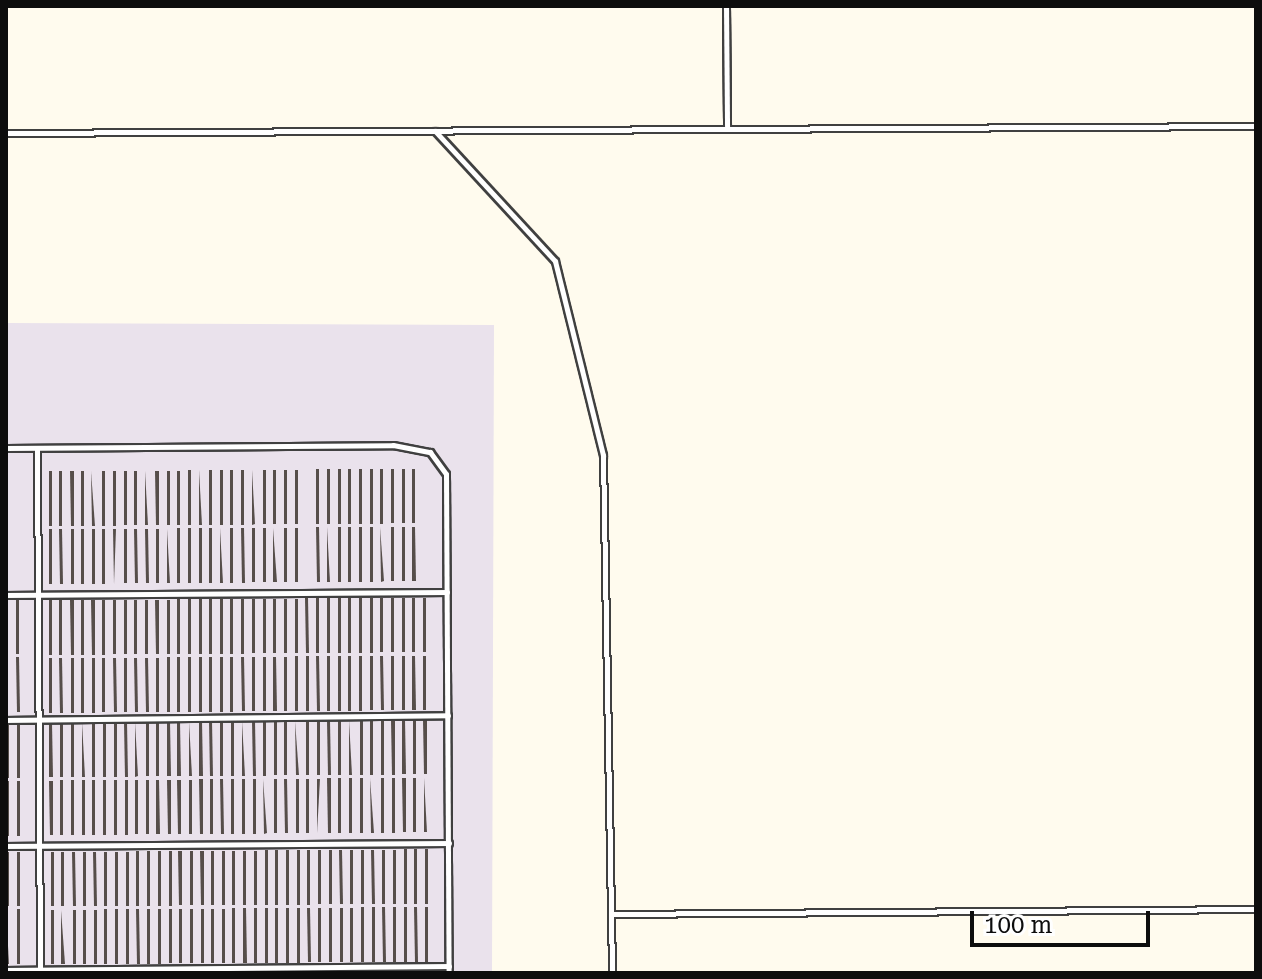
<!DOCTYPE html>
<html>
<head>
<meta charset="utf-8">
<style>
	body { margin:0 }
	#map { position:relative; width:1262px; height:979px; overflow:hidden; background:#fffbee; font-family:"Roboto Serif",serif }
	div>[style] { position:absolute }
	.industrial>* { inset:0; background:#eae2ec }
	.building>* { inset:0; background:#564e4a }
	.roads { filter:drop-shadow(2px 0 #404040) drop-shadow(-2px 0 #404040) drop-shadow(0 2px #404040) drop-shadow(0 -2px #404040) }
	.lane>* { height:5px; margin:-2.5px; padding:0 2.5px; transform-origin:2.5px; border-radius:2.5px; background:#fff }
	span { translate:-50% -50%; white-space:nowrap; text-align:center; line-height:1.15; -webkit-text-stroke:8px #fff; paint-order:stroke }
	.frame { position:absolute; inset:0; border:8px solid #0d0d0d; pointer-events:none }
	.scale { position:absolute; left:970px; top:911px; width:180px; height:36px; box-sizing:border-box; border:4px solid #0d0d0d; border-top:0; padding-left:10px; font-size:24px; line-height:28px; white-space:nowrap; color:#0d0d0d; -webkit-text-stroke:6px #fff; paint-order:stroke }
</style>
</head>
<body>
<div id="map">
	<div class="industrial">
		<i style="clip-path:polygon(6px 323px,494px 325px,492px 973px,6px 973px)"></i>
	</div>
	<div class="building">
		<i style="clip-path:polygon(316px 469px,319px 469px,319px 524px,316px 524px)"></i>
		<i style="clip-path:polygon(327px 469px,330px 469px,330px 524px,327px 524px)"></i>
		<i style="clip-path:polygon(338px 469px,341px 469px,341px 524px,338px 524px)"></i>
		<i style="clip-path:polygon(348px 469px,351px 469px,351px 524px,348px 524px)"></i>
		<i style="clip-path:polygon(359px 469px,362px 469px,362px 524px,359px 524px)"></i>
		<i style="clip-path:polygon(370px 469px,373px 469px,373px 524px,370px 524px)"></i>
		<i style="clip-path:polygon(380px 469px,383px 469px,383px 524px,380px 524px)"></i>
		<i style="clip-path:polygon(391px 469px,394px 469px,394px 523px,391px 523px)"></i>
		<i style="clip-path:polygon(402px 469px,405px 469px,405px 523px,402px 523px)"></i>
		<i style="clip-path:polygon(412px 469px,415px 469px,415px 523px,412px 523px)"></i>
		<i style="clip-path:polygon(188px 470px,191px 470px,191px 525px,188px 525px)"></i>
		<i style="clip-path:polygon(199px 470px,202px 525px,199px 525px)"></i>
		<i style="clip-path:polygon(209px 470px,212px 470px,212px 525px,209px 525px)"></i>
		<i style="clip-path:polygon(220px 470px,223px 470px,223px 525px,220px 525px)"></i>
		<i style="clip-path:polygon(230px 470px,233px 470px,233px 525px,230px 525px)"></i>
		<i style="clip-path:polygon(241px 470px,244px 470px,244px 525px,241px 525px)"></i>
		<i style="clip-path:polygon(252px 470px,255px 524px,252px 525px)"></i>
		<i style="clip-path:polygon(263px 470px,266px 470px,266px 524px,263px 524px)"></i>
		<i style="clip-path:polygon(273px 470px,276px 470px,276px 524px,273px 524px)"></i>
		<i style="clip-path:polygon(284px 470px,287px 470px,287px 524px,284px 524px)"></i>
		<i style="clip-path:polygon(295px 470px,298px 470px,298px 524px,295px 524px)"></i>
		<i style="clip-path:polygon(49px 471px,52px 471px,52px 526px,49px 526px)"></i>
		<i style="clip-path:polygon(59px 471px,62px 471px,62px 526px,59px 526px)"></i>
		<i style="clip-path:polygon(70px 471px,74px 471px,74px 526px,71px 526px)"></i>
		<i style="clip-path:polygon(81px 471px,84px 471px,84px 526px,81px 526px)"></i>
		<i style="clip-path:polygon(91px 471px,95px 526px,92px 526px)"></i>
		<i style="clip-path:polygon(102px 471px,105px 471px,105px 526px,102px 526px)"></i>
		<i style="clip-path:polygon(113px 471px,116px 471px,116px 526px,113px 526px)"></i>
		<i style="clip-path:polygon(124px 471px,127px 471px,127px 525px,124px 525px)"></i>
		<i style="clip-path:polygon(134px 471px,137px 471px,137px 525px,134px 525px)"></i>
		<i style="clip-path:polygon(145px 471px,148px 525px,145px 525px)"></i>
		<i style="clip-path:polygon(155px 471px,159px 471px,159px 525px,156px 525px)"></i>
		<i style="clip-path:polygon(167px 471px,170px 471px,170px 525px,167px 525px)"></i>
		<i style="clip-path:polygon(177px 471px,180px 471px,180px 525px,177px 525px)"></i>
		<i style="clip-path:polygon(316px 527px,319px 527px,320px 582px,317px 582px)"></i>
		<i style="clip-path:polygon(327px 527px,330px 582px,327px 582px)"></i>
		<i style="clip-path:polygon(338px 527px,341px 527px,341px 582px,338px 582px)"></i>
		<i style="clip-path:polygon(348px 527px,351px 527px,351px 582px,348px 582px)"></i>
		<i style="clip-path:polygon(359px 527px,362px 527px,362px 582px,359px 582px)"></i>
		<i style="clip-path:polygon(370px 527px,373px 527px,373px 582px,370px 582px)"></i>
		<i style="clip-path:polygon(380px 527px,384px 581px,381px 582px)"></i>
		<i style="clip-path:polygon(391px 527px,394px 527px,394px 581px,391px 581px)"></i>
		<i style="clip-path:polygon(402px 527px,405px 527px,405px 581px,402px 581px)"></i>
		<i style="clip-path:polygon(412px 527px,415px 527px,416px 581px,412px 581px)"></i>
		<i style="clip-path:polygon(177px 528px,180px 528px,180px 583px,177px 583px)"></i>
		<i style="clip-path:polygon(188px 528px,191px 528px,191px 583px,188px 583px)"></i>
		<i style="clip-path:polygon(199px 528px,202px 528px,202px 583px,199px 583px)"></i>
		<i style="clip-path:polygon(209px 528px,212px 528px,212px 583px,209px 583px)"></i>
		<i style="clip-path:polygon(220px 528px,223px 583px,220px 583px)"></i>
		<i style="clip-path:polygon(230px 528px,233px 528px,233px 583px,230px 583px)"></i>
		<i style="clip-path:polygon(241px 528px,244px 528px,245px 583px,242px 583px)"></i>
		<i style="clip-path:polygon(252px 528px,255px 528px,255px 582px,252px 582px)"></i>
		<i style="clip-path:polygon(263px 528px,266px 528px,266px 582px,263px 582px)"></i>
		<i style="clip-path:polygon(273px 528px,277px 582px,273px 582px)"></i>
		<i style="clip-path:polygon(284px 528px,287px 528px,287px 582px,284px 582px)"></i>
		<i style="clip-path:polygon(295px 528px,298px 528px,298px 582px,295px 582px)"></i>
		<i style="clip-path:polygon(49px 529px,52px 529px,52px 584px,49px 584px)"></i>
		<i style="clip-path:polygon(59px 529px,62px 529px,63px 584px,60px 584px)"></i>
		<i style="clip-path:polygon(71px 529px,74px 529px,74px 584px,71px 584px)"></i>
		<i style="clip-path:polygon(81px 529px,84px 529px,84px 584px,81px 584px)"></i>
		<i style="clip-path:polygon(92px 529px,95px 529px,95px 584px,92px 584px)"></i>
		<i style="clip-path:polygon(102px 529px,105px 529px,105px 584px,102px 584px)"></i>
		<i style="clip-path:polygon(113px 529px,116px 529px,114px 584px)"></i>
		<i style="clip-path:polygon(124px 529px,127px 529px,127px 583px,124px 583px)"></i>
		<i style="clip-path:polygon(134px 529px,137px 529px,138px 583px,135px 583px)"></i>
		<i style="clip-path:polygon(145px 529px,148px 529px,149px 583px,146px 583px)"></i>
		<i style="clip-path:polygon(156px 529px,159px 529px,159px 583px,156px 583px)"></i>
		<i style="clip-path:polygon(167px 529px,170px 583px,167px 583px)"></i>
		<i style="clip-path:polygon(305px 598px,308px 598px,309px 653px,306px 653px)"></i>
		<i style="clip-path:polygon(316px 598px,319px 598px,319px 653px,316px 653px)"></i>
		<i style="clip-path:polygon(327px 598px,330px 598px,330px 653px,327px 653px)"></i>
		<i style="clip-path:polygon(338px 598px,341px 598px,341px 653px,338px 653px)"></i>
		<i style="clip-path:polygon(348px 598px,351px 598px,351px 653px,348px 653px)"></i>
		<i style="clip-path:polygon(359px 598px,362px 598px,362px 653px,359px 653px)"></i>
		<i style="clip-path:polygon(370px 598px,373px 598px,373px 653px,370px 653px)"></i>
		<i style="clip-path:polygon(380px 598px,383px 598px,383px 652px,380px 652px)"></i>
		<i style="clip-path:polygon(391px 598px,394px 598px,394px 652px,391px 652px)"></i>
		<i style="clip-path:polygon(402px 598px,405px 598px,405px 652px,402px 652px)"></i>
		<i style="clip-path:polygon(412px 598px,415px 598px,415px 652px,412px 652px)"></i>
		<i style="clip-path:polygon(423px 598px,426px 598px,426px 652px,423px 652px)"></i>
		<i style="clip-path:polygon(16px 599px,19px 599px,19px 654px,16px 654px)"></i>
		<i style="clip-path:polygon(177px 599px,180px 599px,180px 654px,177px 654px)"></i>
		<i style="clip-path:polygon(188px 599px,191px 599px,191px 654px,188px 654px)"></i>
		<i style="clip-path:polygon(199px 599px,202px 599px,202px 654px,199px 654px)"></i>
		<i style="clip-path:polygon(209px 599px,212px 599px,212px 654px,209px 654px)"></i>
		<i style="clip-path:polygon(220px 599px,223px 599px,223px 654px,220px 654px)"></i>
		<i style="clip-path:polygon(230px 599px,233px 599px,233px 654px,230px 654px)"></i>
		<i style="clip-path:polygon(241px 599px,244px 599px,244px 654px,241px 654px)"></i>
		<i style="clip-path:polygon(252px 599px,255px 599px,255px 653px,252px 653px)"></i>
		<i style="clip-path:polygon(263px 599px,266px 599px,266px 653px,263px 653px)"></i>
		<i style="clip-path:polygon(273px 599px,276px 599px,276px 653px,273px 653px)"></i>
		<i style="clip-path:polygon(284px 599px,287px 599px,287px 653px,284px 653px)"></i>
		<i style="clip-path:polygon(295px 599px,298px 599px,298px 653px,295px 653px)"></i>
		<i style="clip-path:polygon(49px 600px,52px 600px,52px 655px,49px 655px)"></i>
		<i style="clip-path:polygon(59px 600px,62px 600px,62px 655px,59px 655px)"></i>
		<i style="clip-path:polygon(70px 600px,74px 600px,74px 655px,71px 655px)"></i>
		<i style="clip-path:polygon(81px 600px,84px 600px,84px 655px,81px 655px)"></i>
		<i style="clip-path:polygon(91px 600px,95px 600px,95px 655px,92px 655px)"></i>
		<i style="clip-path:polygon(102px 600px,105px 600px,105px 655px,102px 655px)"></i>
		<i style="clip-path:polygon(113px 600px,116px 600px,116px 654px,113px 654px)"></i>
		<i style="clip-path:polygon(124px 600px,127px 600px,127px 654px,124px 654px)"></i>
		<i style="clip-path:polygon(134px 600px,137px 600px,137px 654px,134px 654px)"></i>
		<i style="clip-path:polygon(145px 600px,148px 600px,148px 654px,145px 654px)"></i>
		<i style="clip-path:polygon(155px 600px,159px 600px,159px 654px,156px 654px)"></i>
		<i style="clip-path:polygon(167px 600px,170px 600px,170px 654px,167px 654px)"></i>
		<i style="clip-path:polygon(295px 656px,298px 656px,298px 711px,295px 711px)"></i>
		<i style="clip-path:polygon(306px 656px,309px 656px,309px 711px,306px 711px)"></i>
		<i style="clip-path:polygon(316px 656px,319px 656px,320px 711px,317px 711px)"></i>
		<i style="clip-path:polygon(327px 656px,330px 656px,330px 711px,327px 711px)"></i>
		<i style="clip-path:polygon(338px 656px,341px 656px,341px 711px,338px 711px)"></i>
		<i style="clip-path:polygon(348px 656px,351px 656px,351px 711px,348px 711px)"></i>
		<i style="clip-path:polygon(359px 656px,362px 656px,362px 711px,359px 711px)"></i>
		<i style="clip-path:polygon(370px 656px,373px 656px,373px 710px,370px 710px)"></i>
		<i style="clip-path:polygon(380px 656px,383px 656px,384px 710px,381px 710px)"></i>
		<i style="clip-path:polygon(391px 656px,394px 656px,394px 710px,391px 710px)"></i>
		<i style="clip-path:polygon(402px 656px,405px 656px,405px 710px,402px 710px)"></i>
		<i style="clip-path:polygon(412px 656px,415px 656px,416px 710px,412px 710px)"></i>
		<i style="clip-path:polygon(423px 656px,426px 656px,426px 710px,423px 710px)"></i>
		<i style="clip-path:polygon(16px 657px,19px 657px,20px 712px,17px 712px)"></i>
		<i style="clip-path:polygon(167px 657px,170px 657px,170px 712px,167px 712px)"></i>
		<i style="clip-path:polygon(177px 657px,180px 657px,180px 712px,177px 712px)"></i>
		<i style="clip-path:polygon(188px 657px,191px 657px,191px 712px,188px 712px)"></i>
		<i style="clip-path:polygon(199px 657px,202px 657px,202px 712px,199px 712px)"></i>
		<i style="clip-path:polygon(209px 657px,212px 657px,212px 712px,209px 712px)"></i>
		<i style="clip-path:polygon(220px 657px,223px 657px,223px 712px,220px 712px)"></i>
		<i style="clip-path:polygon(230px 657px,233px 657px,233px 712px,230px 712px)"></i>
		<i style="clip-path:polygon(241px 657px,244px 657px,245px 711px,242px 711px)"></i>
		<i style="clip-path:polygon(252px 657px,255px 657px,255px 711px,252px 711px)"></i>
		<i style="clip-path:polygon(263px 657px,266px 657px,266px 711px,263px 711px)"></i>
		<i style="clip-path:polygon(273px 657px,276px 657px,277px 711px,273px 711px)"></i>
		<i style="clip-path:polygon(284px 657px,287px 657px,287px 711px,284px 711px)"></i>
		<i style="clip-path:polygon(49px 658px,52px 658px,52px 713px,49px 713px)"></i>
		<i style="clip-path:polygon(59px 658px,62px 658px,63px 713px,60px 713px)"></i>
		<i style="clip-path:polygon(71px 658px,74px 658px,74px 713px,71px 713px)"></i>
		<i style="clip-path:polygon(81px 658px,84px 658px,84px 713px,81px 713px)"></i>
		<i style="clip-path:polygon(92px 658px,95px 658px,95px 713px,92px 713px)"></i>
		<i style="clip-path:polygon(102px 658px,105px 658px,105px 712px,102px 712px)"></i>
		<i style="clip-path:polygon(113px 658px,116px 658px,117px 712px,114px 712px)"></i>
		<i style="clip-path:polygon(124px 658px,127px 658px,127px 712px,124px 712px)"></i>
		<i style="clip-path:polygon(134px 658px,137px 658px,138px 712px,135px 712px)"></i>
		<i style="clip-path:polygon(145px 658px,148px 658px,149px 712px,146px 712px)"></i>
		<i style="clip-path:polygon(156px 658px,159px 658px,159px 712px,156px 712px)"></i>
		<i style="clip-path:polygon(338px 720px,341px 720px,341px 775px,338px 775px)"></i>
		<i style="clip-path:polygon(349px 720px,352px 775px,349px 775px)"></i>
		<i style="clip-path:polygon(360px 720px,363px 720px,363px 775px,360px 775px)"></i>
		<i style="clip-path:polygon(370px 720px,373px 720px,373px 775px,370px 775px)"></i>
		<i style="clip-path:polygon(381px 720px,384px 720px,384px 775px,381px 775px)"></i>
		<i style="clip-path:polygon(391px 720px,395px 720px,395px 775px,392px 775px)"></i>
		<i style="clip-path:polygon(402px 720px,405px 720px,406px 774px,402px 774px)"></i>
		<i style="clip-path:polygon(413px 720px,416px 720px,416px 774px,413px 774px)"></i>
		<i style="clip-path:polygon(423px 720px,427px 720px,427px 774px,424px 774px)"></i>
		<i style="clip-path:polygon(199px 721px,202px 721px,203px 776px,199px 776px)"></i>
		<i style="clip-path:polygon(209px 721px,212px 721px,213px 776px,210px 776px)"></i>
		<i style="clip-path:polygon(220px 721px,223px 721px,223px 776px,220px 776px)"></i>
		<i style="clip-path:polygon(231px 721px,234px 721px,234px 776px,231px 776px)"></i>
		<i style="clip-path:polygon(242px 721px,245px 776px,242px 776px)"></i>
		<i style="clip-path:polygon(252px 721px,255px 721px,256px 776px,253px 776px)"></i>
		<i style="clip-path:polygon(263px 721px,266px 721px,266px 776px,263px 776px)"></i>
		<i style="clip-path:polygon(274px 721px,277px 721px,277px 775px,274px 775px)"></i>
		<i style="clip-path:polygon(284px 721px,287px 721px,287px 775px,284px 775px)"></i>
		<i style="clip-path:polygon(295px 721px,299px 775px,296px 775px)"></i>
		<i style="clip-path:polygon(306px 721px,309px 721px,309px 775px,306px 775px)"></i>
		<i style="clip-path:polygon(317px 721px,320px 721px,320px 775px,317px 775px)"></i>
		<i style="clip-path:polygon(327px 721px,330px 721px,331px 775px,328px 775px)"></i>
		<i style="clip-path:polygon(71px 722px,74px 722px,74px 777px,71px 777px)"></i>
		<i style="clip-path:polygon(82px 722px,85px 777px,82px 777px)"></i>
		<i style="clip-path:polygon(92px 722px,95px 722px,95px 777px,92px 777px)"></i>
		<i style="clip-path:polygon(103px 722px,106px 722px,106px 777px,103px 777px)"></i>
		<i style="clip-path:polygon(114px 722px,117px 722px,117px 777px,114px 777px)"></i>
		<i style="clip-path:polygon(124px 722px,127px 722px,128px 777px,125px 777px)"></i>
		<i style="clip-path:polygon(135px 722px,138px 776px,135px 777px)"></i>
		<i style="clip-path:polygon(146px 722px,149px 722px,149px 776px,146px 776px)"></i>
		<i style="clip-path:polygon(156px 722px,159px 722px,159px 776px,156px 776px)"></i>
		<i style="clip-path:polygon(167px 722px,170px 722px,171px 776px,167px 776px)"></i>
		<i style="clip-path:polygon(177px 722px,180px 722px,181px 776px,177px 776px)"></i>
		<i style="clip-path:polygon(189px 722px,192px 776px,189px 776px)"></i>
		<i style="clip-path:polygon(9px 723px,9px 778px,6px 778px,6px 724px)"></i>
		<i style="clip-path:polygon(17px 723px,20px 723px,20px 778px,17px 778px)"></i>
		<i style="clip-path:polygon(49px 723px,52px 723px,53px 777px,49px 777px)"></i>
		<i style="clip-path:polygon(60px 723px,63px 723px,63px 777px,60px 777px)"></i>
		<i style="clip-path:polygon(327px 778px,331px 778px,331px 833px,328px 833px)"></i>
		<i style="clip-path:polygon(338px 778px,341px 778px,341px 833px,338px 833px)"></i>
		<i style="clip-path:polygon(349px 778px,352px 778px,352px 833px,349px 833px)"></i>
		<i style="clip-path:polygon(360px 778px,363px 778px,363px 833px,360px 833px)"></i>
		<i style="clip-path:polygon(370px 778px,374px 833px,371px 833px)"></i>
		<i style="clip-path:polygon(381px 778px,384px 778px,384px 833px,381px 833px)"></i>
		<i style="clip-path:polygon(392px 778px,395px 778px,395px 833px,392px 833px)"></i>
		<i style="clip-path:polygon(402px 778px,406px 778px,406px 832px,403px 832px)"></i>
		<i style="clip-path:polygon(413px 778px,416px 778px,416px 832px,413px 832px)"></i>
		<i style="clip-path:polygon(424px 778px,427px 832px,424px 832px)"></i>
		<i style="clip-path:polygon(199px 779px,203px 779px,203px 834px,200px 834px)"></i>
		<i style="clip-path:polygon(210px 779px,213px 779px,213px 834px,210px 834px)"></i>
		<i style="clip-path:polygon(220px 779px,223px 779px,224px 834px,221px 834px)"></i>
		<i style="clip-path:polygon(231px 779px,234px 779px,234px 834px,231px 834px)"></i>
		<i style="clip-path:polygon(242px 779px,245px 779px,245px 834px,242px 834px)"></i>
		<i style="clip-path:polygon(253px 779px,256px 779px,256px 834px,253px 834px)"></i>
		<i style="clip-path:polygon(263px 779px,267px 833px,264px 834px)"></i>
		<i style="clip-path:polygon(274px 779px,277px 779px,277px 833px,274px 833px)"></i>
		<i style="clip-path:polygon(284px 779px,287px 779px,288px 833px,285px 833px)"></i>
		<i style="clip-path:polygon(296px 779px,299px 779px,299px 833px,296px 833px)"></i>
		<i style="clip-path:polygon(306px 779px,309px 779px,309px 833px,306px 833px)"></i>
		<i style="clip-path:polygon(317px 779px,320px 779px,317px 833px)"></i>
		<i style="clip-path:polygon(60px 780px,63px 780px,63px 835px,60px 835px)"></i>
		<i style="clip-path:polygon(71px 780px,74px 780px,74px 835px,71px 835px)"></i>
		<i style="clip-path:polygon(82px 780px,85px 780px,85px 835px,82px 835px)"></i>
		<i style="clip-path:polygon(92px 780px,95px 780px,95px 835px,92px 835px)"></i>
		<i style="clip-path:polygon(103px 780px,106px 780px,106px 835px,103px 835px)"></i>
		<i style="clip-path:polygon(114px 780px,117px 780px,117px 835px,114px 835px)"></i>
		<i style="clip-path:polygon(125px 780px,128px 780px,128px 835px,125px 835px)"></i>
		<i style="clip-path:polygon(135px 780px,138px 780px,138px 834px,135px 834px)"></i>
		<i style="clip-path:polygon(146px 780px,149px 780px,149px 834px,146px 834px)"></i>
		<i style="clip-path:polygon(156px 780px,159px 780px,160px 834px,156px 834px)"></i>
		<i style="clip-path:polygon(167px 780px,171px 780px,171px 834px,168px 834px)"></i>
		<i style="clip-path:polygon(177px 780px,181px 780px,181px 834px,178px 834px)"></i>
		<i style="clip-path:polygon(189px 780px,192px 780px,192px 834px,189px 834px)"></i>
		<i style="clip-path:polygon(6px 781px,9px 781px,9px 836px,6px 836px)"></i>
		<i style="clip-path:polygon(17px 781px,20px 781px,20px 836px,17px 836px)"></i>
		<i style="clip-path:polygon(49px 781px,53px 781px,53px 835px,50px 835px)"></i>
		<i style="clip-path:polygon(404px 849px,407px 849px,407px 904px,404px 904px)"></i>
		<i style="clip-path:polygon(414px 849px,417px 849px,417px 904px,414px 904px)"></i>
		<i style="clip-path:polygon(425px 849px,428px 849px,428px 904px,425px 904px)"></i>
		<i style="clip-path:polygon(265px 850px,268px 850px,268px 905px,265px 905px)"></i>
		<i style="clip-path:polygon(275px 850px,278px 850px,278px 905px,275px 905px)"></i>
		<i style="clip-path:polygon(286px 850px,289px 850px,289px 905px,286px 905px)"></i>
		<i style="clip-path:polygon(297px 850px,300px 850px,300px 905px,297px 905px)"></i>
		<i style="clip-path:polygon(307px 850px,310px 850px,310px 905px,307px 905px)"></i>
		<i style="clip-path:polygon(318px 850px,321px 850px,321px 904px,318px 904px)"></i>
		<i style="clip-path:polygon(329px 850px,332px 850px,332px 904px,329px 904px)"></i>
		<i style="clip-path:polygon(339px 850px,342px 850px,343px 904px,340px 904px)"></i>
		<i style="clip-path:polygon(350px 850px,353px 850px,353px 904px,350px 904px)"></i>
		<i style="clip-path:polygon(361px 850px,364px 850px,364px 904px,361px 904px)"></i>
		<i style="clip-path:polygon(371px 850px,374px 850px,375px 904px,372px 904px)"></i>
		<i style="clip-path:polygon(382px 850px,385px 850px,385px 904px,382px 904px)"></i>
		<i style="clip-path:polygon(393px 850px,396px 850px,396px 904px,393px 904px)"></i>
		<i style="clip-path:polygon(136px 851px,139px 851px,139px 906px,136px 906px)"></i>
		<i style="clip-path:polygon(147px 851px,150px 851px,150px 906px,147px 906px)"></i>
		<i style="clip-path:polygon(158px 851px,161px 851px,161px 906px,158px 906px)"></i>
		<i style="clip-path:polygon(169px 851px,172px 851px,172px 906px,169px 906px)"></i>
		<i style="clip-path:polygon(178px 851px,182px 851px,182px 905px,179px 905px)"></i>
		<i style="clip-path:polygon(190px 851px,193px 851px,193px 905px,190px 905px)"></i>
		<i style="clip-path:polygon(200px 851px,204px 851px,204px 905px,201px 905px)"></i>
		<i style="clip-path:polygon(211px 851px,214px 851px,214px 905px,211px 905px)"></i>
		<i style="clip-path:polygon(222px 851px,225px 851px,225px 905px,222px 905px)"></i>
		<i style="clip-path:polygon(232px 851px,235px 851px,235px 905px,232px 905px)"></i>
		<i style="clip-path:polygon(243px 851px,246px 851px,246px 905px,243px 905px)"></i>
		<i style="clip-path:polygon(254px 851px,257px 851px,257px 905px,254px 905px)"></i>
		<i style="clip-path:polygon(6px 852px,9px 852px,9px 906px,6px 906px)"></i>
		<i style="clip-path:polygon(17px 852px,20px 852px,20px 906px,17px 906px)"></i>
		<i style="clip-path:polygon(51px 852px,54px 852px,54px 906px,51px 906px)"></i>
		<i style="clip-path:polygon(61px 852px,64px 852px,64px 906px,61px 906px)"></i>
		<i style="clip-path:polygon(72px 852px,75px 852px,76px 906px,73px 906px)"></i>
		<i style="clip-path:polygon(83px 852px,86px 852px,86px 906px,83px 906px)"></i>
		<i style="clip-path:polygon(93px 852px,96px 852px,97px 906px,94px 906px)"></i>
		<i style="clip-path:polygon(104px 852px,107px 852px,107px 906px,104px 906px)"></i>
		<i style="clip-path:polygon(115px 852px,118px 852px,118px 906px,115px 906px)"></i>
		<i style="clip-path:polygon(126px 852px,129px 852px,129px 906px,126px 906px)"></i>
		<i style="clip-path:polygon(361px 907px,364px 907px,364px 962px,361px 962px)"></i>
		<i style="clip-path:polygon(372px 907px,375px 907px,375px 962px,372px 962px)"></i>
		<i style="clip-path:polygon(382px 907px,385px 907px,386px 962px,383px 962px)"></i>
		<i style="clip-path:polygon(393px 907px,396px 907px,396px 962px,393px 962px)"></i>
		<i style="clip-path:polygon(404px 907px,407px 907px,407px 962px,404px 962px)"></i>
		<i style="clip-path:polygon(414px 907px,417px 907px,418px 962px,415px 962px)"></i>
		<i style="clip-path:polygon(425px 907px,428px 907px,428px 962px,425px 962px)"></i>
		<i style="clip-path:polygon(232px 908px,235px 908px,235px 963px,232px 963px)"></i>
		<i style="clip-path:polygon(243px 908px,246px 908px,247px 963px,243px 963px)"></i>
		<i style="clip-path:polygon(254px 908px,257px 908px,257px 963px,254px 963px)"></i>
		<i style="clip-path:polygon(265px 908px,268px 908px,268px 963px,265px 963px)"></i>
		<i style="clip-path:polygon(275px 908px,278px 908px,278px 963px,275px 963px)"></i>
		<i style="clip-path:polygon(286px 908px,289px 908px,289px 963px,286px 963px)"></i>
		<i style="clip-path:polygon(297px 908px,300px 908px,300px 963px,297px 963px)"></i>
		<i style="clip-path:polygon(307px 908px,310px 908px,311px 962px,308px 962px)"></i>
		<i style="clip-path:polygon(318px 908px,321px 908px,321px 962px,318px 962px)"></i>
		<i style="clip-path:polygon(329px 908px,332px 908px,332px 962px,329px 962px)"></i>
		<i style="clip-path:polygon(340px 908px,343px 908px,343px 962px,340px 962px)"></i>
		<i style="clip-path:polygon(350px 908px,353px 908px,353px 962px,350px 962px)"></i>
		<i style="clip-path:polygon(6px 909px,9px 964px,6px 964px)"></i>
		<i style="clip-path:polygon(17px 909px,20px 909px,20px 964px,17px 964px)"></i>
		<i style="clip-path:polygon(104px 909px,107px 909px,107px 964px,104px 964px)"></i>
		<i style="clip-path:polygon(115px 909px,118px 909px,118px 964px,115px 964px)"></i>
		<i style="clip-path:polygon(126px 909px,129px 909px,129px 964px,126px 964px)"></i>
		<i style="clip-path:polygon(136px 909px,139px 909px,140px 964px,137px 964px)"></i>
		<i style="clip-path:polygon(147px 909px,150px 909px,150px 964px,147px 964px)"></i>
		<i style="clip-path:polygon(158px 909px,161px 909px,161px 964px,158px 964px)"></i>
		<i style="clip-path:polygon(169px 909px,172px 909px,172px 963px,169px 963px)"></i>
		<i style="clip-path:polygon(179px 909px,182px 909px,182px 963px,179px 963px)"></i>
		<i style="clip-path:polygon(190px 909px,193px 909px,193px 963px,190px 963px)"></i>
		<i style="clip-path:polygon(201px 909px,204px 909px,204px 963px,201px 963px)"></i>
		<i style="clip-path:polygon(211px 909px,214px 909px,214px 963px,211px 963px)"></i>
		<i style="clip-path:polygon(222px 909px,225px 909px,225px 963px,222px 963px)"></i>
		<i style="clip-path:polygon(51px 910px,54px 910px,54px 964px,51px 964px)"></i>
		<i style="clip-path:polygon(61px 910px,65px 964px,61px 964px)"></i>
		<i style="clip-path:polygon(73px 910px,76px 910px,76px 964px,73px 964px)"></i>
		<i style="clip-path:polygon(83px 910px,86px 910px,86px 964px,83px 964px)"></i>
		<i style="clip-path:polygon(94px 910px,97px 910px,97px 964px,94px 964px)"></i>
	</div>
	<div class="roads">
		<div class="lane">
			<i style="left:726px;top:6px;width:123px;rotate:89.5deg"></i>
			<i style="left:435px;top:131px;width:177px;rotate:47.3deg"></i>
			<i style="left:555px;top:261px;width:200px;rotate:76.1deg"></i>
			<i style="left:603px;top:455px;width:518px;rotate:89deg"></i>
			<i style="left:6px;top:133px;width:1250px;rotate:-0.32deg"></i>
			<i style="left:6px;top:448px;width:387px;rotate:-0.4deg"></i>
			<i style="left:393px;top:445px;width:38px;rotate:11deg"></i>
			<i style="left:430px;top:452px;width:27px;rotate:54deg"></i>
			<i style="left:446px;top:474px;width:499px;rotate:89.7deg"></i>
			<i style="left:37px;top:448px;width:525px;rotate:89.67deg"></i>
			<i style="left:6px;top:595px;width:441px;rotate:-0.4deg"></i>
			<i style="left:6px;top:720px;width:442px;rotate:-0.6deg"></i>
			<i style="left:6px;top:846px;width:443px;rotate:-0.4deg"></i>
			<i style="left:611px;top:914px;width:645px;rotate:-0.44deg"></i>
			<i style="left:6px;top:970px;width:443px;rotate:-0.5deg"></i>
		</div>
	</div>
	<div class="frame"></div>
	<div class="scale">100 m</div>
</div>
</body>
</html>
